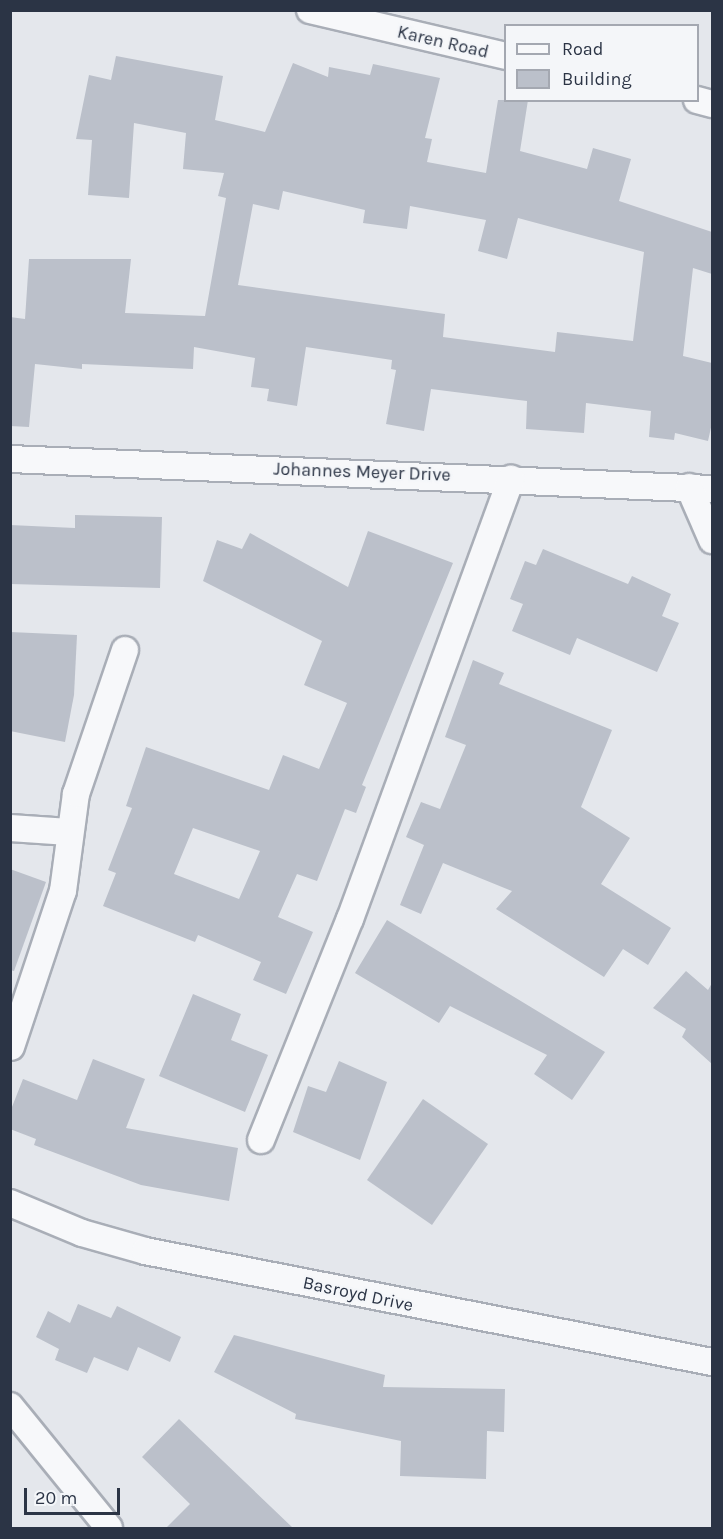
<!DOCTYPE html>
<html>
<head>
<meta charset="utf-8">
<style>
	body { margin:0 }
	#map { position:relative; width:723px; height:1539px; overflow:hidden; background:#e4e7ec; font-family:Karla,sans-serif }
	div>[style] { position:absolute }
	.building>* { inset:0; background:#bbc0ca }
	.roads { filter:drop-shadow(2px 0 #a9aeb7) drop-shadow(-2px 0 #a9aeb7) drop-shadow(0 2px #a9aeb7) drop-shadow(0 -2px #a9aeb7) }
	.minor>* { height:26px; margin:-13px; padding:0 13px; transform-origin:13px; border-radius:13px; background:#f7f8fa }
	span { translate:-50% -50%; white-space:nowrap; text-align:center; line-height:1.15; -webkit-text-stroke:4.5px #f4f6f9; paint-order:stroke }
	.street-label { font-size:18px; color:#2b3445 }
	.frame { position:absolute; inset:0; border:12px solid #2b3445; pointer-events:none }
	.legend { position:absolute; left:504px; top:24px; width:195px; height:78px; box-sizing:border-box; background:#f4f6f9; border:2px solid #a4a8b1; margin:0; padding:8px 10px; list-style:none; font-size:18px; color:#2b3445 }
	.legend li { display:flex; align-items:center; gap:12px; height:30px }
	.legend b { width:30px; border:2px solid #a4a8b1 }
	.scale { position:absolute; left:24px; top:1488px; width:96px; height:27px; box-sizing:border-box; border:3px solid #2b3445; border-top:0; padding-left:8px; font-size:18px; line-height:21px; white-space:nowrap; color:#2b3445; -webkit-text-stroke:4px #f4f6f9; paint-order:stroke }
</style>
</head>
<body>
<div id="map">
	<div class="building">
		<i style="clip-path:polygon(evenodd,116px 56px,223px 76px,215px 120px,265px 132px,293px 63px,328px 77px,329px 67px,370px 75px,373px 64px,440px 78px,425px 138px,432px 139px,427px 162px,486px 173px,498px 100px,528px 100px,520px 151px,587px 169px,593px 148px,631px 159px,619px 201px,712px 232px,712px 274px,693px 268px,683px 356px,712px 363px,712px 423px,708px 441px,675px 433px,674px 440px,649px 437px,651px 411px,586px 403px,584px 433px,526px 429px,527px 401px,431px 389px,424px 431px,386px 424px,396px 370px,391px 369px,392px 360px,306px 347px,297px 406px,267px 401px,269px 389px,251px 387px,255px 358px,194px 347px,193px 369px,82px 364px,82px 369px,35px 364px,29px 427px,10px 426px,10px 317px,25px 319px,29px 259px,131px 259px,125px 313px,205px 316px,226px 198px,218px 196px,224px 173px,183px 169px,186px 133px,134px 123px,129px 198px,88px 195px,92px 140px,76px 139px,89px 75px,111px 80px,116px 56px,283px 191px,365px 210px,363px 223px,407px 229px,410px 206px,486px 220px,478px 251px,507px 259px,518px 218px,644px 252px,633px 341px,557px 332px,555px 352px,443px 337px,445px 314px,238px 285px,253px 204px,279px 210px,283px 191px)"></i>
		<i style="clip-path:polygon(75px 515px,162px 517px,160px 588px,10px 584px,10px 525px,75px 528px)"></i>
		<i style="clip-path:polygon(evenodd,368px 531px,453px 563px,362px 785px,366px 787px,356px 813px,345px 809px,317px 881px,297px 874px,278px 917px,313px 932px,286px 994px,253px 980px,261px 962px,198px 935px,195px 942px,103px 906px,116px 873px,108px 870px,132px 808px,126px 806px,146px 747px,269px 790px,283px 755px,319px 769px,347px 703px,304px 685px,322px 641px,203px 581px,217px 540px,242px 549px,250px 533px,348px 587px,368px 531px,193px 828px,260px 851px,239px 899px,174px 874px,193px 828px)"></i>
		<i style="clip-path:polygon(543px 549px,628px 584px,632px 576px,671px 594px,662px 616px,679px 623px,657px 672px,577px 638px,570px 655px,512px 631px,523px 604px,510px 599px,525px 561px,536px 565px)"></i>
		<i style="clip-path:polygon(10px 632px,77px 635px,74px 695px,65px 742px,10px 731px)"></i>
		<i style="clip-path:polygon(473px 660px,504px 673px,499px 684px,612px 730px,581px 807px,630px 838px,601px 884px,671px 928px,648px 965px,623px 949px,604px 977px,496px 909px,512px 891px,443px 863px,421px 914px,400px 905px,424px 845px,406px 837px,421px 802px,440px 809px,466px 745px,445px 737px)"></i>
		<i style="clip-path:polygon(10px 869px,46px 882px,14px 971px,10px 970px)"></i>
		<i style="clip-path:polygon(387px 920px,605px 1052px,572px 1100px,534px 1074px,547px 1055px,450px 1006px,439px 1023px,355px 973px)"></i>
		<i style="clip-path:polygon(686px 971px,708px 990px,712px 983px,712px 1064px,682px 1037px,686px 1029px,653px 1008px)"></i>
		<i style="clip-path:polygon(193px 994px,241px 1014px,231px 1040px,268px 1055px,245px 1112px,159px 1076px)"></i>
		<i style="clip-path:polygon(93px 1059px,145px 1079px,126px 1128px,238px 1148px,229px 1201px,141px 1185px,34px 1145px,36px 1139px,10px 1129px,10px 1112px,23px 1079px,77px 1100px)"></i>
		<i style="clip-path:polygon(339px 1061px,387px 1082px,360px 1160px,293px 1132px,308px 1086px,326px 1092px)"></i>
		<i style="clip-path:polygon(423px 1099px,488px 1144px,432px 1225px,367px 1180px)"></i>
		<i style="clip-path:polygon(78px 1304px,111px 1318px,117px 1306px,181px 1337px,170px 1362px,138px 1347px,128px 1371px,94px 1357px,87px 1373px,55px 1360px,59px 1349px,36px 1337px,48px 1311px,70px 1323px)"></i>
		<i style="clip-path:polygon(234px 1335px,385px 1375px,383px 1387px,505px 1389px,504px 1432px,487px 1431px,486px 1479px,400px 1476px,401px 1441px,295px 1419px,296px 1414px,214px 1372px)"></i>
		<i style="clip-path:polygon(179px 1419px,293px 1528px,166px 1528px,190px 1504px,142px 1457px)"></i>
	</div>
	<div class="roads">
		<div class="minor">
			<i style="left:310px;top:10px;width:201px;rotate:13.2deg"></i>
			<i style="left:697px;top:100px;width:16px;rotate:15deg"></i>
			<i style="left:10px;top:459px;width:703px;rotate:2.45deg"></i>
			<i style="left:689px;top:487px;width:58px;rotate:66.5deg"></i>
			<i style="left:10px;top:828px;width:59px;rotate:3.9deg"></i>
			<i style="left:11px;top:1047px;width:164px;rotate:-71.6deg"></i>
			<i style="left:63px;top:891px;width:98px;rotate:-82.4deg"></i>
			<i style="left:76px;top:794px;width:152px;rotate:-71.2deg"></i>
			<i style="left:261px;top:1140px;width:238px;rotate:-68.1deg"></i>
			<i style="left:350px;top:919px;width:469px;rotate:-69.9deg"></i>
			<i style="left:10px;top:1203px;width:78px;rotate:22.6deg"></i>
			<i style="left:82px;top:1233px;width:66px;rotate:15.9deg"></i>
			<i style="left:145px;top:1251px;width:578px;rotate:11.08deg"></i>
			<i style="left:10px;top:1406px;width:157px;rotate:50.9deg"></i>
		</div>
	</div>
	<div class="street-label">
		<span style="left:443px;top:42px;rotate:13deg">Karen Road</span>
		<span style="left:362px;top:472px;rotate:2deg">Johannes Meyer Drive</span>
		<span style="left:358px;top:1294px;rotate:12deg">Basroyd Drive</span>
	</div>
	<div class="frame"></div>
	<ul class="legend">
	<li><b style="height:8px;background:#f7f8fa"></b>Road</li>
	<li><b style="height:16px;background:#bbc0ca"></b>Building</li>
	</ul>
	<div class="scale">20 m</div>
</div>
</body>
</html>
